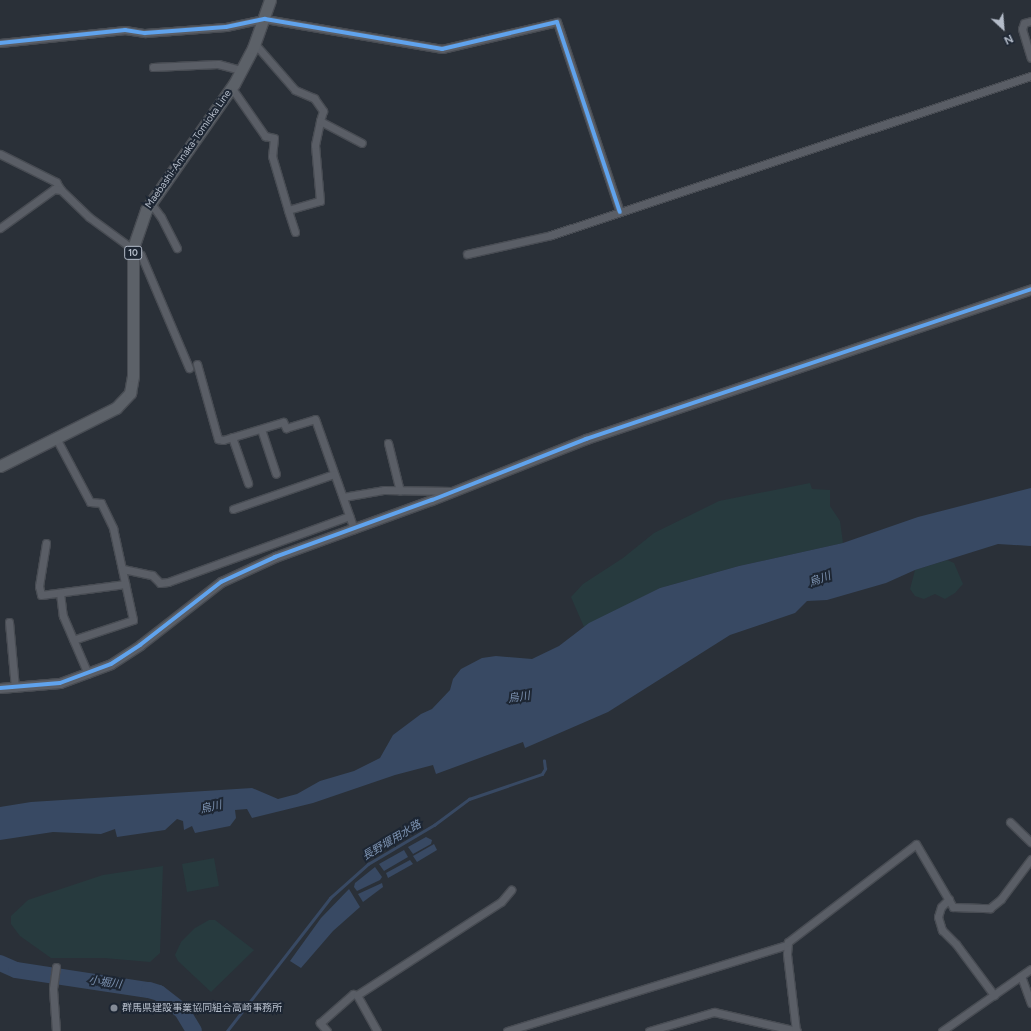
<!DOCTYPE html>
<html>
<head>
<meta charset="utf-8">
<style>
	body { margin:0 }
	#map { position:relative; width:1031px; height:1031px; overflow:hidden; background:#2a3038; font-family:Figtree,"Noto Sans JP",sans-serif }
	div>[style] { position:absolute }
	.green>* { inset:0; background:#273a3e }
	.water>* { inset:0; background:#384963 }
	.stream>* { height:2.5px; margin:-1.25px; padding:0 1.25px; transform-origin:1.25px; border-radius:1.25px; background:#384963 }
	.river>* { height:16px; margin:-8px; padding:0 8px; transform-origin:8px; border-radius:8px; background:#384963 }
	.roads { filter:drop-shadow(1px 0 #484c53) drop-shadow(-1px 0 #484c53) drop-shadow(0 1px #484c53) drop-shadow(0 -1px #484c53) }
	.minor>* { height:7px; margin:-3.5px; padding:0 3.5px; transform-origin:3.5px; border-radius:3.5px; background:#5a5e66 }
	.tertiary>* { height:9px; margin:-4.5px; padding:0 4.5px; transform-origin:4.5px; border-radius:4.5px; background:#5a5e66 }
	.primary>* { height:11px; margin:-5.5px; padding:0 5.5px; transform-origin:5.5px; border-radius:5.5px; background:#5c6168 }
	.cycleway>* { height:4px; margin:-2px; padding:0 2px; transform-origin:2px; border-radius:2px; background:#60a3ed }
	.dots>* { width:11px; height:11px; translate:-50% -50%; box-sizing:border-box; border:2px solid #1d2633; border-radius:50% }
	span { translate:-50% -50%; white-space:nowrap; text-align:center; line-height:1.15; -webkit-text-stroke:4px #1d2633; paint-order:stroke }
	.shield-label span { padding:1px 3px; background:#1d2633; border:1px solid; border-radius:3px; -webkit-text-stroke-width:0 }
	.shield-label { font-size:9px; color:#b4bcc9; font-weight:700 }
	.street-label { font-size:10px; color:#b4bcc9 }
	.poi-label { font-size:10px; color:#b4bcc9 }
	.left { translate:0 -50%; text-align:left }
	.water-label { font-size:11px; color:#7c92b1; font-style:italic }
	.north { position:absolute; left:983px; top:8px; width:40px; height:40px; -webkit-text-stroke:3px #1d2633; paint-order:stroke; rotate:154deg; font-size:11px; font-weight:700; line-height:16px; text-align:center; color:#b4bcc9 }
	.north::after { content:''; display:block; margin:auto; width:14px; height:18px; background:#b4bcc9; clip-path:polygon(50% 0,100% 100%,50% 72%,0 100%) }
</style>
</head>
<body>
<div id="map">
	<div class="green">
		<i style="clip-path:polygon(810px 483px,812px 489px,830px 490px,830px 506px,840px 521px,843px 543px,739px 566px,660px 588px,584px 627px,571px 597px,583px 584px,623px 558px,654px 533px,719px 501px)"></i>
		<i style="clip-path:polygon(947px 560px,954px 563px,963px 584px,955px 593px,945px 599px,935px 594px,924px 599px,915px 596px,910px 589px,915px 570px)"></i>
		<i style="clip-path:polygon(214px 858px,219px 886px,187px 892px,182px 864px)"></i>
		<i style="clip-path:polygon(163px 866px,160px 953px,150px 962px,104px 958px,51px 958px,20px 936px,11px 924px,11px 916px,28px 900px,103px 875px)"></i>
		<i style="clip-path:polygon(209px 920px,215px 920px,254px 950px,211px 992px,178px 961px,175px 955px,181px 942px,195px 928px)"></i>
	</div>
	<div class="water">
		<i style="clip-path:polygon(1031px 488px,1031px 546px,998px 544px,915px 570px,886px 583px,827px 600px,807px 601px,795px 613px,730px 635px,608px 712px,525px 748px,523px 742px,436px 774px,433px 765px,395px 775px,313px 803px,252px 818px,247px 809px,235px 810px,236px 818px,230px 826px,195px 833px,192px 826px,184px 830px,183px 821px,177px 819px,165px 830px,117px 837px,115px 829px,101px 834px,53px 832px,0 840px,0 807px,31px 802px,252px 788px,278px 799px,297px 794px,320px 781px,354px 771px,380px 758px,393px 735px,421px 714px,432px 709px,450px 690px,453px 679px,461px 669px,482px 658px,496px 656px,532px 659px,559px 646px,589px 623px,660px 588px,739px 566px,843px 543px,918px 517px)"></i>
		<i style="clip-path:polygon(426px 837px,432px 840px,431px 844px,413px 854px,408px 847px)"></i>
		<i style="clip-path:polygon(434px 844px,437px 850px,417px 862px,413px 856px)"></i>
		<i style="clip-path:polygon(404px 850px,408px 857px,384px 871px,379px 864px)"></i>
		<i style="clip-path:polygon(410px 860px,413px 864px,388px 878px,386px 873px)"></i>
		<i style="clip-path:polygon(375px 867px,382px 877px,380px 880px,357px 891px,354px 887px,355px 883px)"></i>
		<i style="clip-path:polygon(382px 883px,383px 887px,363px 902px,358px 894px)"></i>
		<i style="clip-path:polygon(349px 889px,360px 907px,333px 931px,301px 968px,290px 961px,321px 918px)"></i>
	</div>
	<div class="stream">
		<i style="left:227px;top:1031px;width:168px;rotate:-52.2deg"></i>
		<i style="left:330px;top:898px;width:51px;rotate:-41.8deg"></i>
		<i style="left:368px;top:864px;width:77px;rotate:-30.6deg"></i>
		<i style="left:434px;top:825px;width:44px;rotate:-36.6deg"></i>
		<i style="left:469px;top:799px;width:77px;rotate:-18.9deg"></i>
		<i style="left:542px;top:774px;width:6px;rotate:-59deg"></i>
		<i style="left:545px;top:769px;width:8px;rotate:-97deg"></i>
	</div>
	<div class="river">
		<i style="left:0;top:963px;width:17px;rotate:24deg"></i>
		<i style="left:16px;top:970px;width:134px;rotate:8.6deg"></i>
		<i style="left:149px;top:990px;width:10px;rotate:17deg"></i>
		<i style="left:159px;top:993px;width:29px;rotate:38deg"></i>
		<i style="left:182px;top:1011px;width:23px;rotate:59deg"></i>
	</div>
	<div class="roads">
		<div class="minor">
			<i style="left:1031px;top:21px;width:7px;rotate:164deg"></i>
			<i style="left:1024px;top:23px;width:6px;rotate:108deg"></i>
			<i style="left:1022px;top:29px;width:30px;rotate:73deg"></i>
			<i style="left:0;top:43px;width:126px;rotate:-5.9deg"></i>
			<i style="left:125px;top:30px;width:20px;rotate:9deg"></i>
			<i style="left:145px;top:33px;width:81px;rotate:-4.2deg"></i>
			<i style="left:226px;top:27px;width:40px;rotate:-12deg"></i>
			<i style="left:265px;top:19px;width:180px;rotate:9.6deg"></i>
			<i style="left:442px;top:49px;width:118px;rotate:-13.2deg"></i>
			<i style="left:557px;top:22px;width:200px;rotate:71.7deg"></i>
			<i style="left:255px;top:44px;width:61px;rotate:49deg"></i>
			<i style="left:295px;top:90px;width:21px;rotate:23deg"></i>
			<i style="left:314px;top:98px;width:16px;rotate:55deg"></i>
			<i style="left:323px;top:111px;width:10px;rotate:107deg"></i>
			<i style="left:153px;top:67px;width:65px;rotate:-2.6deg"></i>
			<i style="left:218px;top:64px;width:24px;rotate:15deg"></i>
			<i style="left:231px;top:87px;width:60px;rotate:55.2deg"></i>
			<i style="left:265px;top:136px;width:9px;rotate:13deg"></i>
			<i style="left:274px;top:138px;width:18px;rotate:96deg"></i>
			<i style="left:272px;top:156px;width:56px;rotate:73.5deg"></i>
			<i style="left:0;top:154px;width:63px;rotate:26.6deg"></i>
			<i style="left:56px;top:182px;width:9px;rotate:58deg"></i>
			<i style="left:61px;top:190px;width:39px;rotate:44deg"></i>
			<i style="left:89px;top:217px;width:64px;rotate:36.2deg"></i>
			<i style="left:141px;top:255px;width:123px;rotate:67deg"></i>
			<i style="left:150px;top:202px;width:19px;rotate:54deg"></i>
			<i style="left:161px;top:217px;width:35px;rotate:63deg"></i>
			<i style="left:0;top:228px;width:67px;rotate:-35.8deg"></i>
			<i style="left:54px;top:189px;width:7px;rotate:8deg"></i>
			<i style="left:295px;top:232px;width:23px;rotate:-108deg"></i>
			<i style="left:288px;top:210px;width:33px;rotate:-16deg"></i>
			<i style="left:320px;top:201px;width:56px;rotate:-95.1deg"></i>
			<i style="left:315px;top:145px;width:25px;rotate:-78deg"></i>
			<i style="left:320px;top:121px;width:47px;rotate:27.6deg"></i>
			<i style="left:467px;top:254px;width:86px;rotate:-12.7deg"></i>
			<i style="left:551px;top:235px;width:506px;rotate:-18.33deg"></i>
			<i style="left:197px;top:364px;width:78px;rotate:74.4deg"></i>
			<i style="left:218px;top:439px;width:5px;rotate:11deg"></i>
			<i style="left:223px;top:440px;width:63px;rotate:-16.7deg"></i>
			<i style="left:283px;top:422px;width:7px;rotate:63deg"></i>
			<i style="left:286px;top:428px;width:30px;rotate:-17deg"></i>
			<i style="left:315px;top:419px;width:117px;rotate:70.5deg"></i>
			<i style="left:261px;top:429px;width:47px;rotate:71.6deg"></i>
			<i style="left:232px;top:437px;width:49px;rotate:70.8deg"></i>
			<i style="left:56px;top:438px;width:72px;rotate:62deg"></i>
			<i style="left:90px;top:502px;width:11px;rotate:5deg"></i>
			<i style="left:101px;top:503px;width:28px;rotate:64deg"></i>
			<i style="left:113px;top:528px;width:94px;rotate:77.7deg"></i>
			<i style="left:133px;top:620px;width:63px;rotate:161.6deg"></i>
			<i style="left:388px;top:443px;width:49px;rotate:76deg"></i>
			<i style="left:343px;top:497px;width:42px;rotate:-9.7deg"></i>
			<i style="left:384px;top:490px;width:68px;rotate:0.8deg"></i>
			<i style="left:233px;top:509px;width:107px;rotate:-19.1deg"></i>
			<i style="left:46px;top:543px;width:44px;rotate:99.2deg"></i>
			<i style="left:39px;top:586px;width:9px;rotate:77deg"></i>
			<i style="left:41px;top:595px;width:85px;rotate:-7.5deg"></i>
			<i style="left:123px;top:569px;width:30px;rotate:12deg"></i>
			<i style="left:152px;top:575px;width:11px;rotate:45deg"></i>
			<i style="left:160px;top:583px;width:8px;rotate:-7deg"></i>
			<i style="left:168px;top:582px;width:193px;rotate:-20deg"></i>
			<i style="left:60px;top:593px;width:23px;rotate:83deg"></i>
			<i style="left:63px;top:616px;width:63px;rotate:66.7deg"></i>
			<i style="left:9px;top:622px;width:66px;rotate:84.8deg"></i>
			<i style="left:1010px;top:822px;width:29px;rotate:44deg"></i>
			<i style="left:949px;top:899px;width:11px;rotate:135deg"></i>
			<i style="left:941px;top:907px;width:10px;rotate:107deg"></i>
			<i style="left:938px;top:917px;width:14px;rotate:73deg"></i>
			<i style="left:942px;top:930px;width:20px;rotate:45deg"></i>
			<i style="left:956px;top:944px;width:64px;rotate:53.3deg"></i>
			<i style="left:56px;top:967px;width:22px;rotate:98deg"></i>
			<i style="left:53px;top:989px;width:42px;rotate:85.9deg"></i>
			<i style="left:1021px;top:976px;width:29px;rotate:70deg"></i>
			<i style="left:327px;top:1031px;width:11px;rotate:-131deg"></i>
			<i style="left:320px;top:1023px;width:44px;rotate:-41.3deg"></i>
			<i style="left:353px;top:994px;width:4px;rotate:14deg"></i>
			<i style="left:377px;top:1031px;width:41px;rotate:-119.1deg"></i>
			<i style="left:357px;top:995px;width:171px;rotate:-32.9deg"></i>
			<i style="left:501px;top:902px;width:16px;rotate:-50deg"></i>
			<i style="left:507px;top:1031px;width:293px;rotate:-17.1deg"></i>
			<i style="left:649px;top:1031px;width:68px;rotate:-16.3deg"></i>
			<i style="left:714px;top:1012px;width:85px;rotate:12.9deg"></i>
			<i style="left:796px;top:1031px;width:78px;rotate:-96.7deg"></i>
			<i style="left:787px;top:954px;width:12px;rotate:-85deg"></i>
			<i style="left:788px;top:942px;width:161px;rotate:-37.4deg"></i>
			<i style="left:916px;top:844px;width:73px;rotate:59.6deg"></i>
			<i style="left:953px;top:907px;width:37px;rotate:2deg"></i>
			<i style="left:990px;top:908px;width:14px;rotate:-39deg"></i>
			<i style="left:1001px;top:899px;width:50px;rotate:-53.1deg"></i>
			<i style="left:942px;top:1031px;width:108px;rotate:-34.9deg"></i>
		</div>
		<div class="tertiary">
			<i style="left:0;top:688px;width:60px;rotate:-4.8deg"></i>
			<i style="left:60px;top:683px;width:54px;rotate:-20.4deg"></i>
			<i style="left:111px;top:664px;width:35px;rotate:-33deg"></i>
			<i style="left:140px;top:645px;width:103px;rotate:-37.9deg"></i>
			<i style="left:221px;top:582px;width:60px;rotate:-24.8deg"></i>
			<i style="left:275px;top:557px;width:167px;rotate:-20deg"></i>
			<i style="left:432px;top:500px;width:166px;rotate:-21.6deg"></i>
			<i style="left:586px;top:439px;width:470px;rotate:-18.6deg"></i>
		</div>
		<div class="primary">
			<i style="left:0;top:466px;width:130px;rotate:-26.6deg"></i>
			<i style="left:116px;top:408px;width:21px;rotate:-47deg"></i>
			<i style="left:130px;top:393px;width:17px;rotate:-80deg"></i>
			<i style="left:133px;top:376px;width:128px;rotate:-90deg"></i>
			<i style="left:133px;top:248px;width:40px;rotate:-71.1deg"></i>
			<i style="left:146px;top:210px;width:154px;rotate:-55.1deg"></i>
			<i style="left:234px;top:84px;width:41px;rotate:-62.2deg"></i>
			<i style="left:253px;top:48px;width:51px;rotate:-70.5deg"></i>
		</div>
	</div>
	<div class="cycleway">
		<i style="left:0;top:43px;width:126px;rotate:-5.9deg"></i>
		<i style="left:125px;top:30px;width:20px;rotate:9deg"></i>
		<i style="left:145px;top:33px;width:81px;rotate:-4.2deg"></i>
		<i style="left:226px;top:27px;width:40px;rotate:-12deg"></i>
		<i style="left:265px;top:19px;width:180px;rotate:9.6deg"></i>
		<i style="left:442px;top:49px;width:118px;rotate:-13.2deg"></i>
		<i style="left:557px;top:22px;width:200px;rotate:71.7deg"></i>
		<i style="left:0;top:688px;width:60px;rotate:-4.8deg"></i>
		<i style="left:60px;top:683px;width:54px;rotate:-20.4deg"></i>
		<i style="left:111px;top:664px;width:35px;rotate:-33deg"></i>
		<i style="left:140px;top:645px;width:103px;rotate:-37.9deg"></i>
		<i style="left:221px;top:582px;width:60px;rotate:-24.8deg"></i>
		<i style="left:275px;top:557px;width:167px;rotate:-20deg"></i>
		<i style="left:432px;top:500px;width:166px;rotate:-21.6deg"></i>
		<i style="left:586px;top:439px;width:470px;rotate:-18.6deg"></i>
	</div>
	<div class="dots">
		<i style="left:114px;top:1008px;background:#848b96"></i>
	</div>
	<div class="shield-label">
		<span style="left:133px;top:253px">10</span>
	</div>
	<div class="street-label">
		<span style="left:188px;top:149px;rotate:-55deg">Maebashi-Annaka-Tomioka Line</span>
	</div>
	<div class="poi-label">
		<span class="left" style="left:122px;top:1008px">群馬県建設事業協同組合高崎事務所</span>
	</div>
	<div class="water-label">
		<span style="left:820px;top:580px;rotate:-20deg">烏川</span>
		<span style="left:519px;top:698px;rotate:-9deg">烏川</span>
		<span style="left:211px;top:808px;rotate:-13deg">烏川</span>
		<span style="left:392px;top:841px;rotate:-31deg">長野堰用水路</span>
		<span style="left:105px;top:983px;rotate:8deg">小堀川</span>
	</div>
	<div class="north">N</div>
</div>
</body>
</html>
